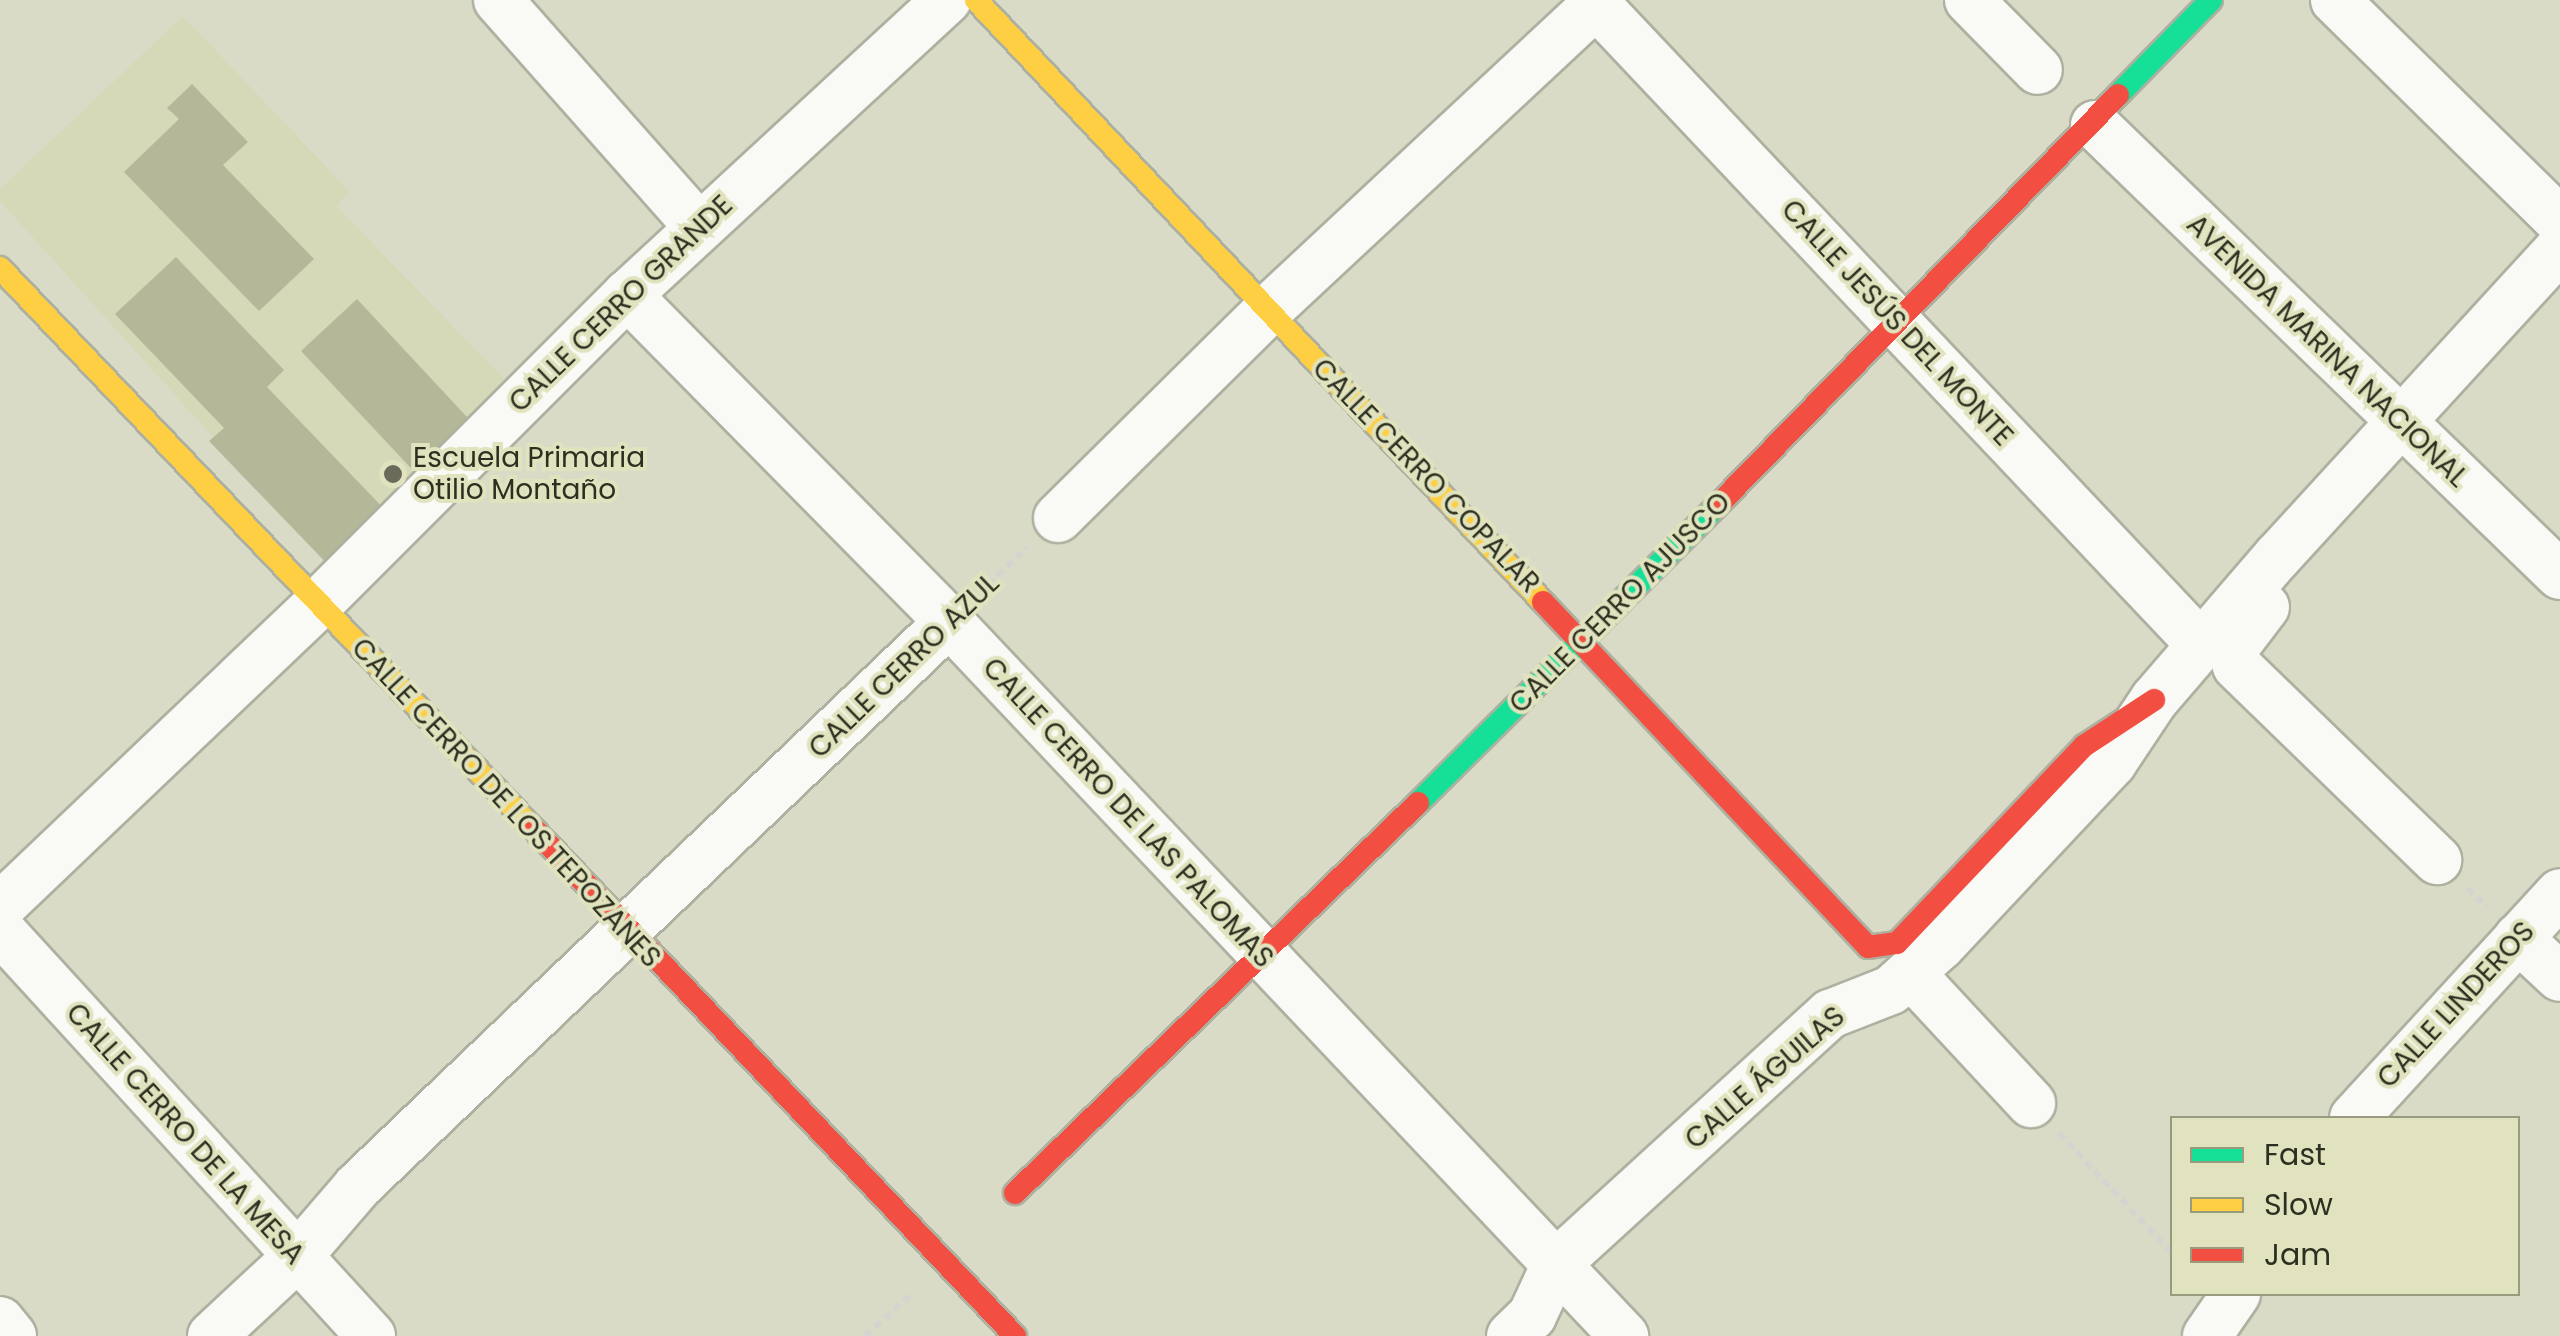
<!DOCTYPE html>
<html>
<head>
<meta charset="utf-8">
<style>
	body { margin:0 }
	#map { position:relative; width:2560px; height:1336px; overflow:hidden; background:#d9dbc6; font-family:Poppins,sans-serif }
	div>[style] { position:absolute }
	.built>* { inset:0; background:#d6d9b7 }
	.building>* { inset:0; background:#b5b799 }
	.path>* { height:6px; margin-top:-3px; transform-origin:0; background:repeating-linear-gradient(90deg,#d5d5cf 0 8px,transparent 0 13px) }
	.roads { filter:drop-shadow(2px 0 #aeb0a0) drop-shadow(-2px 0 #aeb0a0) drop-shadow(0 2px #aeb0a0) drop-shadow(0 -2px #aeb0a0) }
	.street>* { height:48px; margin:-24px; padding:0 24px; transform-origin:24px; border-radius:24px; background:#f9faf6 }
	.fast>* { height:22px; margin:-11px; padding:0 11px; transform-origin:11px; border-radius:11px; background:#16e098 }
	.slow>* { height:22px; margin:-11px; padding:0 11px; transform-origin:11px; border-radius:11px; background:#ffcf43 }
	.jam>* { height:22px; margin:-11px; padding:0 11px; transform-origin:11px; border-radius:11px; background:#f24e42 }
	.dots>* { width:28px; height:28px; translate:-50% -50%; box-sizing:border-box; border:5px solid #e0e3be; border-radius:50% }
	span { translate:-50% -50%; white-space:nowrap; text-align:center; line-height:1.15; -webkit-text-stroke:8px #e0e3be; paint-order:stroke }
	.street-label { font-size:28px; color:#2e2f21 }
	.poi-label { font-size:28px; color:#2e2f21 }
	.left { translate:0 -50%; text-align:left }
	.legend { position:absolute; left:2170px; top:1116px; width:350px; height:180px; box-sizing:border-box; background:#e0e3be; border:2px solid #999b7f; margin:0; padding:12px 18px; list-style:none; font-size:30px; color:#2e2f21 }
	.legend li { display:flex; align-items:center; gap:20px; height:50px }
	.legend b { width:50px; border:2px solid #999b7f }
</style>
</head>
<body>
<div id="map">
	<div class="built">
		<i style="clip-path:polygon(183px 16px,350px 192px,336px 206px,521px 396px,334px 571px,0 201px,0 189px)"></i>
	</div>
	<div class="building">
		<i style="clip-path:polygon(192px 84px,248px 142px,223px 165px,314px 259px,259px 311px,124px 172px,179px 119px,167px 108px)"></i>
		<i style="clip-path:polygon(176px 257px,284px 370px,267px 387px,391px 516px,334px 571px,209px 441px,224px 428px,115px 314px)"></i>
		<i style="clip-path:polygon(357px 299px,480px 431px,424px 482px,301px 351px)"></i>
	</div>
	<div class="path">
		<i style="left:979px;top:594px;width:67px;rotate:-44.4deg"></i>
		<i style="left:2467px;top:888px;width:28px;rotate:44deg"></i>
		<i style="left:2059px;top:1133px;width:165px;rotate:46.7deg"></i>
		<i style="left:865px;top:1336px;width:61px;rotate:-42.3deg"></i>
	</div>
	<div class="roads">
		<div class="street">
			<i style="left:498px;top:0;width:303px;rotate:48.5deg"></i>
			<i style="left:1592px;top:0;width:888px;rotate:46.64deg"></i>
			<i style="left:1969px;top:0;width:98px;rotate:45.4deg"></i>
			<i style="left:2335px;top:0;width:315px;rotate:44.5deg"></i>
			<i style="left:2095px;top:125px;width:647px;rotate:44.06deg"></i>
			<i style="left:627px;top:295px;width:459px;rotate:45.4deg"></i>
			<i style="left:949px;top:622px;width:983px;rotate:46.61deg"></i>
			<i style="left:1058px;top:518px;width:294px;rotate:-44.7deg"></i>
			<i style="left:1267px;top:311px;width:456px;rotate:-43deg"></i>
			<i style="left:2265px;top:607px;width:53px;rotate:127.3deg"></i>
			<i style="left:2233px;top:649px;width:17px;rotate:77deg"></i>
			<i style="left:2237px;top:666px;width:279px;rotate:44.1deg"></i>
			<i style="left:0;top:907px;width:439px;rotate:-43.6deg"></i>
			<i style="left:318px;top:604px;width:437px;rotate:-45deg"></i>
			<i style="left:627px;top:295px;width:435px;rotate:-42.7deg"></i>
			<i style="left:0;top:930px;width:550px;rotate:47.58deg"></i>
			<i style="left:2518px;top:938px;width:57px;rotate:42.9deg"></i>
			<i style="left:1912px;top:975px;width:175px;rotate:47.1deg"></i>
			<i style="left:2354px;top:1118px;width:305px;rotate:-47.5deg"></i>
			<i style="left:0;top:1321px;width:19px;rotate:51deg"></i>
			<i style="left:212px;top:1336px;width:116px;rotate:-42.9deg"></i>
			<i style="left:297px;top:1257px;width:94px;rotate:-49.3deg"></i>
			<i style="left:358px;top:1186px;width:817px;rotate:-43.66deg"></i>
			<i style="left:1511px;top:1336px;width:29px;rotate:-44deg"></i>
			<i style="left:1532px;top:1316px;width:57px;rotate:-65.2deg"></i>
			<i style="left:1556px;top:1264px;width:371px;rotate:-42.4deg"></i>
			<i style="left:1830px;top:1014px;width:66px;rotate:-21.5deg"></i>
			<i style="left:1891px;top:990px;width:67px;rotate:-42deg"></i>
			<i style="left:1941px;top:945px;width:250px;rotate:-46.8deg"></i>
			<i style="left:2112px;top:763px;width:76px;rotate:-56.3deg"></i>
			<i style="left:2154px;top:700px;width:190px;rotate:-49.3deg"></i>
			<i style="left:2278px;top:556px;width:418px;rotate:-47.5deg"></i>
			<i style="left:2207px;top:1336px;width:51px;rotate:-55.4deg"></i>
		</div>
		<div class="fast">
			<i style="left:2118px;top:95px;width:133px;rotate:-45.6deg"></i>
			<i style="left:1418px;top:803px;width:419px;rotate:-44.8deg"></i>
		</div>
		<div class="slow">
			<i style="left:976px;top:0;width:827px;rotate:46.71deg"></i>
			<i style="left:0;top:268px;width:767px;rotate:46.43deg"></i>
		</div>
		<div class="jam">
			<i style="left:1715px;top:508px;width:577px;rotate:-45.7deg"></i>
			<i style="left:1543px;top:602px;width:474px;rotate:46.7deg"></i>
			<i style="left:1868px;top:947px;width:29px;rotate:-8deg"></i>
			<i style="left:1897px;top:943px;width:272px;rotate:-46.5deg"></i>
			<i style="left:2084px;top:746px;width:84px;rotate:-33.3deg"></i>
			<i style="left:529px;top:824px;width:706px;rotate:46.49deg"></i>
			<i style="left:1015px;top:1193px;width:561px;rotate:-44.06deg"></i>
		</div>
	</div>
	<div class="dots">
		<i style="left:393px;top:474px;background:#6a6b5b"></i>
	</div>
	<div class="street-label">
		<span style="left:621px;top:304px;rotate:-44deg">CALLE CERRO GRANDE</span>
		<span style="left:1897px;top:323px;rotate:47deg">CALLE JESÚS DEL MONTE</span>
		<span style="left:2327px;top:351px;rotate:44deg">AVENIDA MARINA NACIONAL</span>
		<span style="left:1426px;top:476px;rotate:46deg">CALLE CERRO COPALAR</span>
		<span style="left:1620px;top:603px;rotate:-45deg">CALLE CERRO AJUSCO</span>
		<span style="left:904px;top:666px;rotate:-44deg">CALLE CERRO AZUL</span>
		<span style="left:506px;top:803px;rotate:47deg">CALLE CERRO DE LOS TEPOZANES</span>
		<span style="left:1128px;top:813px;rotate:47deg">CALLE CERRO DE LAS PALOMAS</span>
		<span style="left:2456px;top:1005px;rotate:-47deg">CALLE LINDEROS</span>
		<span style="left:1765px;top:1078px;rotate:-41deg">CALLE ÁGUILAS</span>
		<span style="left:185px;top:1134px;rotate:48deg">CALLE CERRO DE LA MESA</span>
	</div>
	<div class="poi-label">
		<span class="left" style="left:413px;top:474px">Escuela Primaria<br>Otilio Montaño</span>
	</div>
	<ul class="legend">
	<li><b style="height:12px;background:#16e098"></b>Fast</li>
	<li><b style="height:12px;background:#ffcf43"></b>Slow</li>
	<li><b style="height:12px;background:#f24e42"></b>Jam</li>
	</ul>
</div>
</body>
</html>
